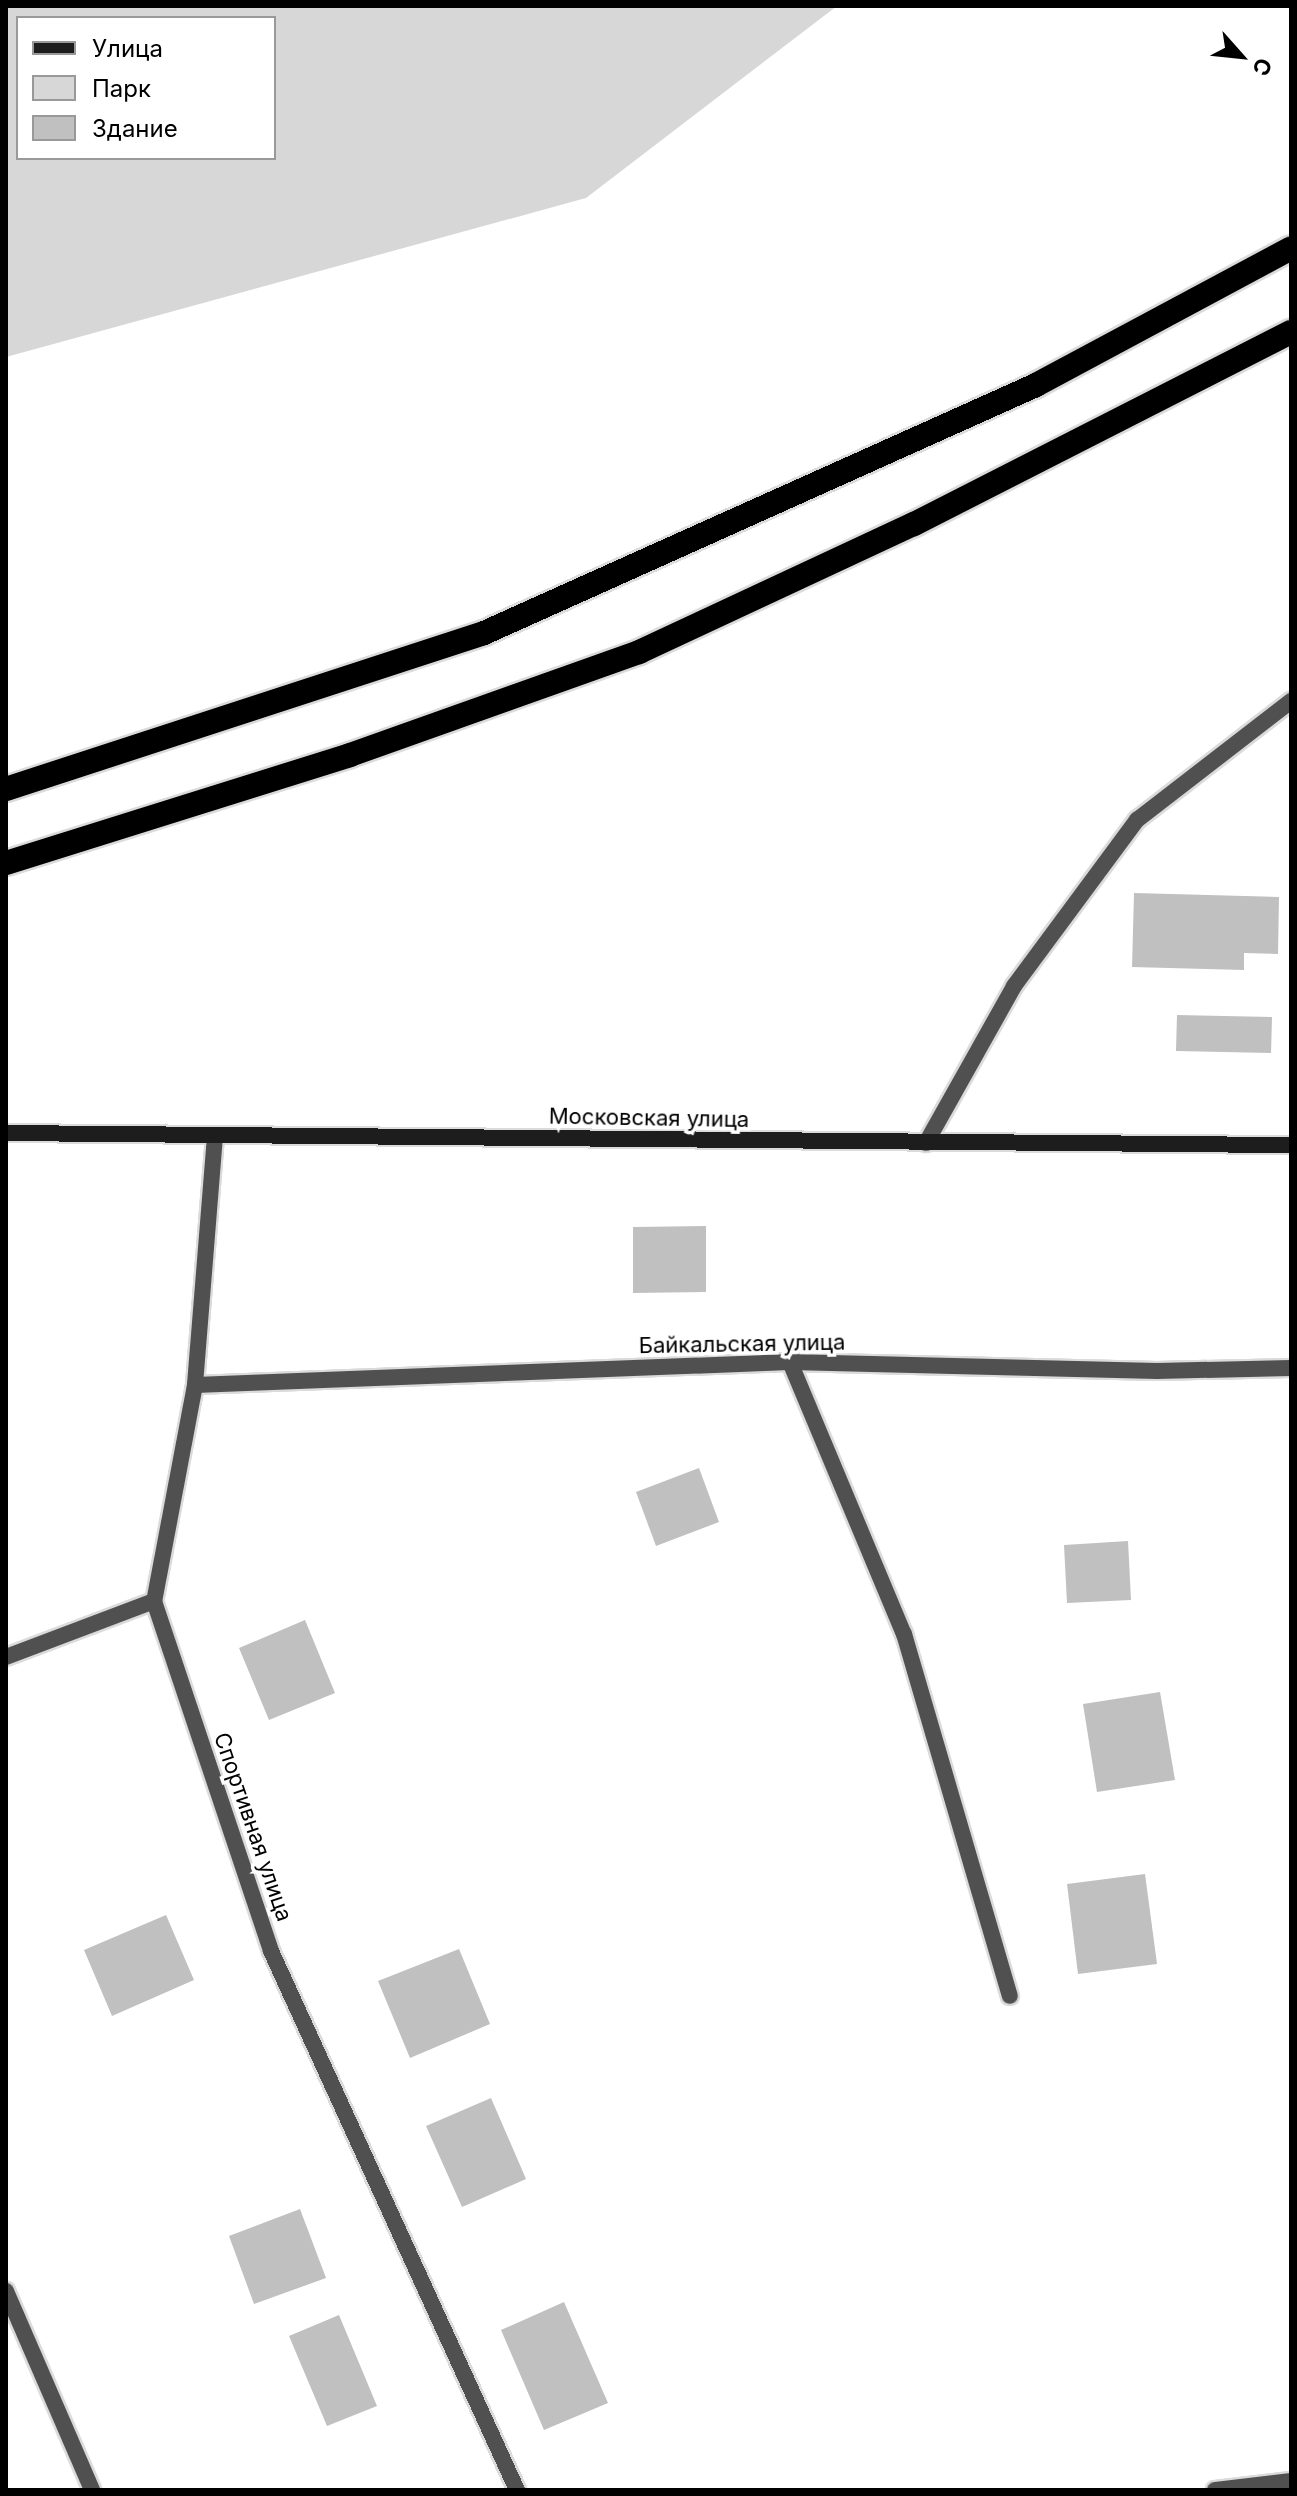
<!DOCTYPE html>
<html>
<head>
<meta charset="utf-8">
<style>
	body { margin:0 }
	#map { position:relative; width:1297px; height:2496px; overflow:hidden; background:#fff; font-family:Inter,sans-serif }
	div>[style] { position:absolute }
	.green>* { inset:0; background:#d7d7d7 }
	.building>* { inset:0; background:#c0c0c0 }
	.roads { filter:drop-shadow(2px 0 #dbdbdb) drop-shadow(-2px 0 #dbdbdb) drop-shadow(0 2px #dbdbdb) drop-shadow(0 -2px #dbdbdb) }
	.street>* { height:16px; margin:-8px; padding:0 8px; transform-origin:8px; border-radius:8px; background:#505050 }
	.secondary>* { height:16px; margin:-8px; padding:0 8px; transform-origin:8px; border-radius:8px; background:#1d1d1d }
	.highway>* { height:24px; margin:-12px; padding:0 12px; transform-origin:12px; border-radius:12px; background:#000 }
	span { translate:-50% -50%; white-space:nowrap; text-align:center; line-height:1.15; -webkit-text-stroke:7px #fff; paint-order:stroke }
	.street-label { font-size:22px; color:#000 }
	.frame { position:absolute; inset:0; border:8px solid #000; pointer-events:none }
	.legend { position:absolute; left:16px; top:16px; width:260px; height:144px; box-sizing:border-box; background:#fff; border:2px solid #999; margin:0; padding:10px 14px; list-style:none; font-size:24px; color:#000 }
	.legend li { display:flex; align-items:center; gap:16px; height:40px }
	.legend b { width:40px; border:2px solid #999 }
	.north { position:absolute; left:1201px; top:16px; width:80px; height:80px; -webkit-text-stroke:6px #fff; paint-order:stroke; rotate:117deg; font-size:22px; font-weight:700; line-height:32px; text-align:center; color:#000 }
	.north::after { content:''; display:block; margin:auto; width:28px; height:36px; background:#000; clip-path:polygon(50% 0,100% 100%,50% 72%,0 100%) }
</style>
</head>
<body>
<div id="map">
	<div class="green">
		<i style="clip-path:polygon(evenodd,6px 6px,837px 6px,586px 198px,6px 357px,6px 6px,18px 18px,274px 18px,274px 158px,18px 158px,18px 18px)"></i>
	</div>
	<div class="building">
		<i style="clip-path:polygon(1134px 893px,1279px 897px,1278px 954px,1244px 953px,1244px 970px,1132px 967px)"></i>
		<i style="clip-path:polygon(1177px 1015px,1272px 1017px,1271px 1053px,1176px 1051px)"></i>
		<i style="clip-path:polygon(706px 1226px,706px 1292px,633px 1293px,633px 1227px)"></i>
		<i style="clip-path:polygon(699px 1468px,719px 1522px,656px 1546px,636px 1492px)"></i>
		<i style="clip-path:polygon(1128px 1541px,1131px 1600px,1067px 1603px,1064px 1545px)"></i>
		<i style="clip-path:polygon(305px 1620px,335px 1693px,269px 1720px,239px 1648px)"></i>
		<i style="clip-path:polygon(1160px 1692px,1175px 1780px,1097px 1792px,1083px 1704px)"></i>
		<i style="clip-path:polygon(1145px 1874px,1157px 1964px,1078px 1974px,1067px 1884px)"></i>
		<i style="clip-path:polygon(166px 1915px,194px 1980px,112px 2016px,84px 1950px)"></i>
		<i style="clip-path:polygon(459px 1949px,490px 2024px,410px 2058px,378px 1981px)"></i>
		<i style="clip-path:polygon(491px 2098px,526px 2179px,462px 2207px,426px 2126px)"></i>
		<i style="clip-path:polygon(300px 2209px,326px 2278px,254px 2304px,229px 2236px)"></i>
		<i style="clip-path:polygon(564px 2302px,608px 2403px,544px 2430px,501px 2330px)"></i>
		<i style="clip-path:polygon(339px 2315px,377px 2406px,327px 2426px,289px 2336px)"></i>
	</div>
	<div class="roads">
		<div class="street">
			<i style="left:215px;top:1136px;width:250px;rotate:94.6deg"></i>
			<i style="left:195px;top:1385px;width:220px;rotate:100.7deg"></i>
			<i style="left:154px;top:1601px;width:369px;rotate:71.5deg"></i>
			<i style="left:271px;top:1951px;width:592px;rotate:65.47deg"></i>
			<i style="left:926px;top:1143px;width:180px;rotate:-60.7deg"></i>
			<i style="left:1014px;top:986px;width:207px;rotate:-53.5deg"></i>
			<i style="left:1137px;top:820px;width:195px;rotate:-37.7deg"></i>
			<i style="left:790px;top:1362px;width:295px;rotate:67.3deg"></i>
			<i style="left:904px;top:1634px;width:377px;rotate:73.7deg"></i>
			<i style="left:195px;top:1385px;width:595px;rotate:-2.21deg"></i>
			<i style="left:790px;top:1362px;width:367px;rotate:1.4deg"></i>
			<i style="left:1157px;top:1371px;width:134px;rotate:-1.3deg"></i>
			<i style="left:6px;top:1657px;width:158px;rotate:-20.7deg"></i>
			<i style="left:6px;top:2291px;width:217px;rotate:66.6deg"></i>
			<i style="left:1215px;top:2490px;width:77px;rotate:-6.8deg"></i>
		</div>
		<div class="secondary">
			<i style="left:6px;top:1133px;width:1285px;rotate:0.54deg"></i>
		</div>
		<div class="highway">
			<i style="left:6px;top:789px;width:503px;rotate:-18.07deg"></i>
			<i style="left:484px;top:633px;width:605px;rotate:-24.19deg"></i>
			<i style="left:1036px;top:385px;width:289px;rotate:-28.2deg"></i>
			<i style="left:6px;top:863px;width:361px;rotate:-17.4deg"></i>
			<i style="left:350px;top:755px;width:307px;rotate:-19.6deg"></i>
			<i style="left:639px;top:652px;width:303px;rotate:-25deg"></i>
			<i style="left:914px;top:524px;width:423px;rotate:-27deg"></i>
		</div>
	</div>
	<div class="street-label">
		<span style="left:649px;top:1118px;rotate:1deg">Московская улица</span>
		<span style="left:742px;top:1344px;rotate:-1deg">Байкальская улица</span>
		<span style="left:253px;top:1827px;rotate:71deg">Спортивная улица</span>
	</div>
	<div class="frame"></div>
	<ul class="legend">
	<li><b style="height:10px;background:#1d1d1d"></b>Улица</li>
	<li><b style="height:22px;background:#d7d7d7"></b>Парк</li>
	<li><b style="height:22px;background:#c0c0c0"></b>Здание</li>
	</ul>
	<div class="north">С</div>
</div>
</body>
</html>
